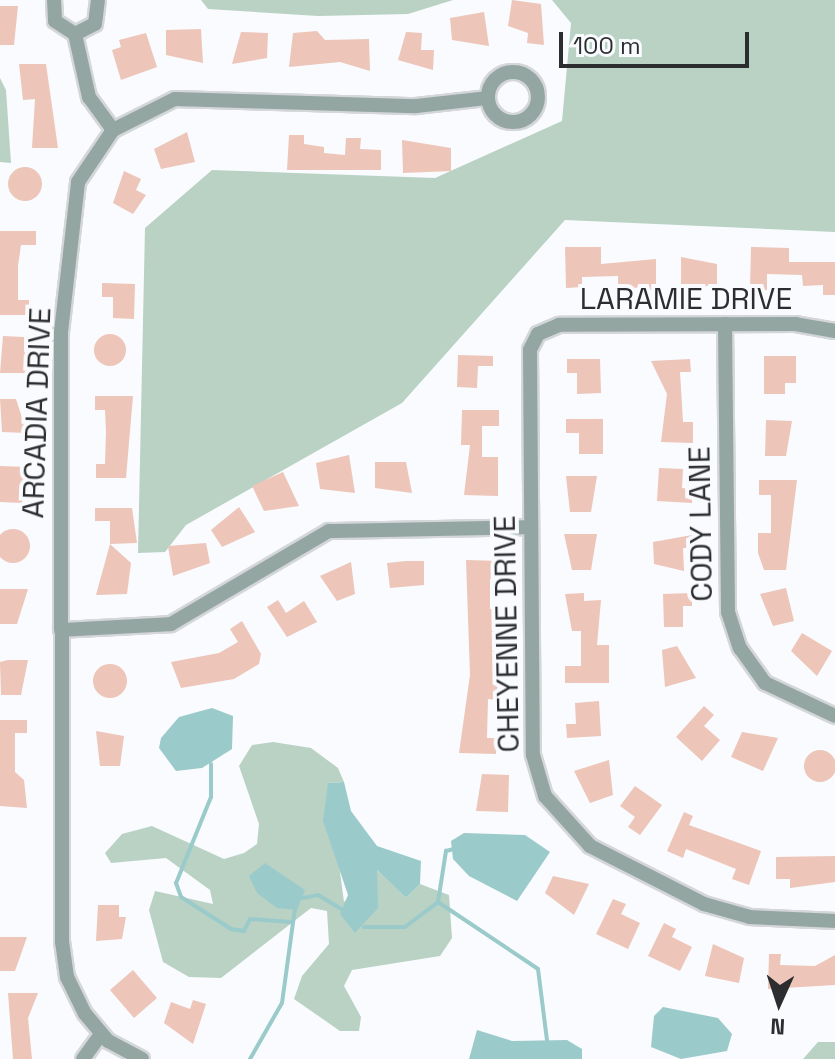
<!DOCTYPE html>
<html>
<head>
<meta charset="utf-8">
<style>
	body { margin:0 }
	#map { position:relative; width:835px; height:1059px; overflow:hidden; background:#f9fbfe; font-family:"Space Grotesk",sans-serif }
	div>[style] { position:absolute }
	.green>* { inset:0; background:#b9d2c4 }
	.water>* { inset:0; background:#9bcacb }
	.stream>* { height:4px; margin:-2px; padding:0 2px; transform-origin:2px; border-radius:2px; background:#9bcacb }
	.building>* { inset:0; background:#edc5b9 }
	.round { border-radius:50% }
	.roads { filter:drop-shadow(2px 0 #d4d6d9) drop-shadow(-2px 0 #d4d6d9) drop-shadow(0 2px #d4d6d9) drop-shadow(0 -2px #d4d6d9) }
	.minor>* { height:14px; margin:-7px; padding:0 7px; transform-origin:7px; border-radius:7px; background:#93a6a2 }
	.minor>.ring { margin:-7px; padding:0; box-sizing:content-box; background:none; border:14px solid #93a6a2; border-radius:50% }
	span { translate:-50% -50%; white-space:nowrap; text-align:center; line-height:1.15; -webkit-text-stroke:8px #f9fbfe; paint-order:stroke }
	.street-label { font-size:30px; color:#2c2d2e }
	.north { position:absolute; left:739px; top:963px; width:80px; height:80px; -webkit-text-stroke:6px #f9fbfe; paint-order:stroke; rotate:183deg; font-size:22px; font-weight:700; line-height:32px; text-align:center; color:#2c2d2e }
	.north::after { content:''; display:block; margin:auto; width:28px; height:36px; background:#2c2d2e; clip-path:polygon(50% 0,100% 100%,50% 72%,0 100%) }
	.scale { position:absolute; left:559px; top:32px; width:190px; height:36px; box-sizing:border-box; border:4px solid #2c2d2e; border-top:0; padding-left:10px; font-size:24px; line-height:28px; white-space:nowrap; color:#2c2d2e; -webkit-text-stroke:6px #f9fbfe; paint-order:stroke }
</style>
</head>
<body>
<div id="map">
	<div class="green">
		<i style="clip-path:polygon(201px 0,453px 0,408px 14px,318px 16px,208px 9px)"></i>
		<i style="clip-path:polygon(552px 0,835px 0,835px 232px,565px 220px,402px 403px,186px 525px,165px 552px,138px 553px,145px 228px,212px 170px,435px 178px,562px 121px,571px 23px)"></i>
		<i style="clip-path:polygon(0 78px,6px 90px,11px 163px,0 162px)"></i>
		<i style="clip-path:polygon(273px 742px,311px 748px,338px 768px,344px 782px,328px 783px,344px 902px,377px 870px,406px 898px,420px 884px,449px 895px,452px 938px,440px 956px,352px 970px,344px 986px,361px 1017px,359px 1031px,340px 1031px,294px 999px,302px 976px,329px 944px,327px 911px,311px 908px,221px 978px,189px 977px,163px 962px,149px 910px,155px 891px,213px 904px,210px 890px,166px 858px,111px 863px,105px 853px,122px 834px,152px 826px,224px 859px,244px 853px,257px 844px,259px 824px,239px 766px,252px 745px)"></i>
		<i style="clip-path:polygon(818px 1042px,835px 1042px,835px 1059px,803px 1059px)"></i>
	</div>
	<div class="water">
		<i style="clip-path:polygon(212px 708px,233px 716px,232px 749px,202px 768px,176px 771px,159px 748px,161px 738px,179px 717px)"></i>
		<i style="clip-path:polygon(344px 782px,351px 811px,377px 846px,421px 861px,420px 884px,406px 898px,377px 870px,378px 908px,355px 933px,340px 914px,348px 895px,323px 821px,328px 783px)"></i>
		<i style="clip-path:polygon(464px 833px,525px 835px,550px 852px,517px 901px,469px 876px,453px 859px,451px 841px)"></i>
		<i style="clip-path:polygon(265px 863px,305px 890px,297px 910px,277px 908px,257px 893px,249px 876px)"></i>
		<i style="clip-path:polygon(663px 1007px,718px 1018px,732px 1034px,727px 1051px,681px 1059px,651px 1047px,654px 1016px)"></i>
		<i style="clip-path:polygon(477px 1030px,512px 1041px,567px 1040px,582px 1049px,582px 1059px,469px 1059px)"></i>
	</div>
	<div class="stream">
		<i style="left:211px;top:764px;width:33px;rotate:90deg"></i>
		<i style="left:211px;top:797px;width:93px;rotate:112.1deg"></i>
		<i style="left:176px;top:883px;width:15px;rotate:70deg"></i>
		<i style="left:181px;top:897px;width:59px;rotate:32.6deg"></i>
		<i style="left:231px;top:929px;width:13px;rotate:9deg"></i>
		<i style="left:244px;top:931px;width:13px;rotate:-63deg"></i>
		<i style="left:250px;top:919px;width:41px;rotate:4.2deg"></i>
		<i style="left:303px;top:898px;width:15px;rotate:-11deg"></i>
		<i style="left:318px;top:895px;width:31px;rotate:31deg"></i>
		<i style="left:438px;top:902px;width:120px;rotate:33.8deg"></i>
		<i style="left:538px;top:969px;width:72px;rotate:82.8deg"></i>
		<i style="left:364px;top:927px;width:41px"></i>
		<i style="left:405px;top:927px;width:41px;rotate:-37.1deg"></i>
		<i style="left:438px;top:902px;width:52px;rotate:-81.1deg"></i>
		<i style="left:446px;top:851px;width:8px;rotate:-14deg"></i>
		<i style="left:250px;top:1059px;width:64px;rotate:-60.3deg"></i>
		<i style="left:282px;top:1003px;width:96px;rotate:-82.2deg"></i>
	</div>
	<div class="building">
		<i style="clip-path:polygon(512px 0,541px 4px,544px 45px,527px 43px,528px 33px,508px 26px)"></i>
		<i style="clip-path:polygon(0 6px,18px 6px,14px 45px,0 45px)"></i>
		<i style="clip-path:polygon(484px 12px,489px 46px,452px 40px,450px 18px)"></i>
		<i style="clip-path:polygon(201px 29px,203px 63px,166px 55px,166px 30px)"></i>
		<i style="clip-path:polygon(317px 31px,325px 40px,369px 39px,370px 71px,340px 62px,289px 67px,293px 33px)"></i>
		<i style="clip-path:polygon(241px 32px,268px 33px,267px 58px,232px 64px)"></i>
		<i style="clip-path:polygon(406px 32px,422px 33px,421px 50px,434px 50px,433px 70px,398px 60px)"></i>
		<i style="clip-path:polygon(146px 33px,157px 67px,121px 80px,112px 50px,121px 47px,119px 40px)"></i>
		<i style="clip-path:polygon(19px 64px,46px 64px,58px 148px,32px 148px,35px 99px,23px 100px)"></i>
		<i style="clip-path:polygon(187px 132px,195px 162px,161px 169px,154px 149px)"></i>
		<i style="clip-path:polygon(289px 135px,304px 135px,304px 144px,324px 147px,324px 153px,345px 155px,346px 138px,361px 138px,360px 149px,381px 150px,381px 170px,287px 170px)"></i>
		<i style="clip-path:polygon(402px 140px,451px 148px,451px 171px,403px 173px)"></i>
		<i class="round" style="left:8px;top:167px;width:34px;height:34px"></i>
		<i style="clip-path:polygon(124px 171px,141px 179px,136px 190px,146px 195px,133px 214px,113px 203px)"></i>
		<i style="clip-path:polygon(0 231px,36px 231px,36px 245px,21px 245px,18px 266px,18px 300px,29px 300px,29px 315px,0 315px)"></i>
		<i style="clip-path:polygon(565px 247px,601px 247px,601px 264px,656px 259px,656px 291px,618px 285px,618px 276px,582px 277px,582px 287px,566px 288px)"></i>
		<i style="clip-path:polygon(751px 247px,789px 248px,789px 262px,835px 262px,835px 295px,823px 295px,823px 285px,803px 286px,802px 275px,767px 274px,767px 290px,750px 290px)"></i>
		<i style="clip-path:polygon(681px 257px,717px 264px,717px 284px,681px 291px)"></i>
		<i style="clip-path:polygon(102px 283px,135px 284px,134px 319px,113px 318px,113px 297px,102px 297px)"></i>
		<i class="round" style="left:94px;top:334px;width:32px;height:32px"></i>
		<i style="clip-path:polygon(3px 336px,24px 337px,26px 373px,0 373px)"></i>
		<i style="clip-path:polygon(458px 355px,493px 356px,493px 366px,478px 366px,477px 388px,457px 387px)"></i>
		<i style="clip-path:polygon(764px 356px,796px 356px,796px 383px,785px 383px,785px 394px,764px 394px)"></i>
		<i style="clip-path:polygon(567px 359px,600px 359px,601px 393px,577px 394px,577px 373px,567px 373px)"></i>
		<i style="clip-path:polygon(690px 359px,691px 372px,680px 372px,683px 422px,693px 422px,693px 443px,661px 442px,667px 394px,651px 361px)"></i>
		<i style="clip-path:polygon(95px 396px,133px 396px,126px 478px,96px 478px,96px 464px,105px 464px,106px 432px,105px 410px,95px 410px)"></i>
		<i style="clip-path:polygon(0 399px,16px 399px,27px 433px,2px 432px)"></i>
		<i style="clip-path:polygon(462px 410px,499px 410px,499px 426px,482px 426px,482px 457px,498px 457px,498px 496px,464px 495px,470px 445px,461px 445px)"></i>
		<i style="clip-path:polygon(566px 419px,603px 419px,603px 454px,579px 454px,579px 433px,566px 433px)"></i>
		<i style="clip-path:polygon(766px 420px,792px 421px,786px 456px,765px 456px)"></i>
		<i style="clip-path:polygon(349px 455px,355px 493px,320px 489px,316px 463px)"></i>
		<i style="clip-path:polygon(375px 462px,406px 462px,412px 493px,375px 488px)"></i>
		<i style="clip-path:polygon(0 466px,28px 467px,22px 503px,0 502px)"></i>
		<i style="clip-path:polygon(659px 468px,683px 469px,682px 488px,692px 489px,692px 503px,657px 501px)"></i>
		<i style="clip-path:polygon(283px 472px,299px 506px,264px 511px,252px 486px)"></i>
		<i style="clip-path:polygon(566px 476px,597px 476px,591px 512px,570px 512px)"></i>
		<i style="clip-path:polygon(759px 480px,797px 480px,786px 570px,764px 570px,758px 553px,758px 533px,771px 533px,771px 495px,759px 495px)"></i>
		<i style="clip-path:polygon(239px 507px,255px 532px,222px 547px,211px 530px)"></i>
		<i style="clip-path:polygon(95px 508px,132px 508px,137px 543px,110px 544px,110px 521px,95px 521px)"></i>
		<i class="round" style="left:-4px;top:529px;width:34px;height:34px"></i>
		<i style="clip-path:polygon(564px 534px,597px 534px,591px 570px,572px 570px)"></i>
		<i style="clip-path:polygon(692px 535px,692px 548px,683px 548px,684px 571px,654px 564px,653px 542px)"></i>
		<i style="clip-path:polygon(206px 543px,210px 563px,173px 576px,168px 546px)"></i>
		<i style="clip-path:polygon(110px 544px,131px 563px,127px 594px,96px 595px)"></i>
		<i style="clip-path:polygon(466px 560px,500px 561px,500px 578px,490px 579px,490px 609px,501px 609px,497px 700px,488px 699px,487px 738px,497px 738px,496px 754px,459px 753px,470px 675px)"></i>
		<i style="clip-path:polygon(406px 561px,424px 561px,424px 585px,390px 588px,387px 563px)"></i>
		<i style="clip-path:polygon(351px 562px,355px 594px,337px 601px,320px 576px)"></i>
		<i style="clip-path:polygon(786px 588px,794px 621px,773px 626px,760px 594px)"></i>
		<i style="clip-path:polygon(0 589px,28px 589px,17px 624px,0 624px)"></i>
		<i style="clip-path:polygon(584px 593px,584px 601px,601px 600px,597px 645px,609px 645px,609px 683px,565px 683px,565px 666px,581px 666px,581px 631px,572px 631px,565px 594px)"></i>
		<i style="clip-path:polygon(692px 593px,692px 606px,683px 606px,683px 627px,664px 627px,663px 594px)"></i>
		<i style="clip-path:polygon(278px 600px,286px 613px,304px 601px,317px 622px,287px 637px,267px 607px)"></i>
		<i style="clip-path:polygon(242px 621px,261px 654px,259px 664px,234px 679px,181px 688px,171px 662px,219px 653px,238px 642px,230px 629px)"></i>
		<i style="clip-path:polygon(802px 633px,832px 651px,817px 676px,791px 651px)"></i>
		<i style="clip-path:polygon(677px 646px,696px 678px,665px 687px,662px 650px)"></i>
		<i style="clip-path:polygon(8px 660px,28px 660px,21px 695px,1px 695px,0 662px)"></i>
		<i class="round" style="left:93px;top:664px;width:34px;height:34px"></i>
		<i style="clip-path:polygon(599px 701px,601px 736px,567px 738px,566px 724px,576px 724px,575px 703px)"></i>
		<i style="clip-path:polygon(704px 706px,714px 715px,704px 726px,720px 740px,702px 761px,676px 737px)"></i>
		<i style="clip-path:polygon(0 720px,27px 720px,27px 733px,15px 733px,15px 772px,24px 780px,27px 808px,0 806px)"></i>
		<i style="clip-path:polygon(96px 731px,124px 736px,120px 766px,100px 766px)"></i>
		<i style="clip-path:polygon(742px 732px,778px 738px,763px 771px,731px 757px)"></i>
		<i class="round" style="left:804px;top:750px;width:32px;height:32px"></i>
		<i style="clip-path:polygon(609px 760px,613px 795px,590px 803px,574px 771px)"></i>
		<i style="clip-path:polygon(482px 774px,509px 775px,508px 812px,476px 811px)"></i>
		<i style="clip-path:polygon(635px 786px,662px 805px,640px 835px,628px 827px,635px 817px,620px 806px)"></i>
		<i style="clip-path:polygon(684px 812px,693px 816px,689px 825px,761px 851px,749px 885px,732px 879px,736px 869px,686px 849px,683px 858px,667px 851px)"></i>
		<i style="clip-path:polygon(835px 856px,835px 882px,790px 888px,790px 879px,776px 879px,776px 857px)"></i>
		<i style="clip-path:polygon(553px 876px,589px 884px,574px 915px,545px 893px)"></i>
		<i style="clip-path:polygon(613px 899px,626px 904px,621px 914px,640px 923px,628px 949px,596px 934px)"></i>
		<i style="clip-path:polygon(98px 905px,119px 905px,119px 917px,126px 917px,122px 939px,96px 941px)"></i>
		<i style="clip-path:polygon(664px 923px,676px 929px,672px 937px,692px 947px,680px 971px,648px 956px)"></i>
		<i style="clip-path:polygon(0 937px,27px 937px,15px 971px,0 971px)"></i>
		<i style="clip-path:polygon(713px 944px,744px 958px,739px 983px,705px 976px)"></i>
		<i style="clip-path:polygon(769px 954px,781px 954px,780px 965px,815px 966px,835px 955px,835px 985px,768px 989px)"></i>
		<i style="clip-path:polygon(133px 970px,157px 998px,134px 1018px,110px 990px)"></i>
		<i style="clip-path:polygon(8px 993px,38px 993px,28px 1018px,32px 1059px,13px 1059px)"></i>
		<i style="clip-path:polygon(193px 1000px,206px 1004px,193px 1044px,164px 1023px,171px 1002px,190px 1009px)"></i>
	</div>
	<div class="roads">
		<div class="minor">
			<i style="left:54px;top:0;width:21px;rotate:87deg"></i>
			<i style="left:55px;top:21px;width:24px;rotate:33deg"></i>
			<i style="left:75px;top:34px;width:22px;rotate:-27deg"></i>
			<i style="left:95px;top:24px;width:24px;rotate:-83deg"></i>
			<i style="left:75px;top:34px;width:65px;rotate:77.5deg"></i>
			<i style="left:89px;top:97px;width:41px;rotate:54deg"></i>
			<i class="ring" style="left:488px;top:72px;width:36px;height:36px"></i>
			<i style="left:725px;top:324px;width:288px;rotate:89.4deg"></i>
			<i style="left:728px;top:612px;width:38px;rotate:72deg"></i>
			<i style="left:740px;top:648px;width:43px;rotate:54.5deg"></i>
			<i style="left:765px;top:683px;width:77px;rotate:25.2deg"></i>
			<i style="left:835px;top:331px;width:40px;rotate:-170deg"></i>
			<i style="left:796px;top:324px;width:237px;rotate:179.8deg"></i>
			<i style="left:559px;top:325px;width:23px;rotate:157deg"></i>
			<i style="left:538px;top:334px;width:18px;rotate:117deg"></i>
			<i style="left:530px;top:350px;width:405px;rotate:89.6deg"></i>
			<i style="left:533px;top:755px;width:43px;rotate:73.7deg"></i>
			<i style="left:545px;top:796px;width:67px;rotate:48deg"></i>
			<i style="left:590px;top:846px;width:128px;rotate:27deg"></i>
			<i style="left:704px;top:904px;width:48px;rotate:15.8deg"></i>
			<i style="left:750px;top:917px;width:85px;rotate:2.7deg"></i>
			<i style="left:61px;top:630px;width:110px;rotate:-3.1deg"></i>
			<i style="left:171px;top:624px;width:183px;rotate:-30.5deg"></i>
			<i style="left:329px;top:531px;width:202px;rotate:-1.1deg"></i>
			<i style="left:83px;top:1059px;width:31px;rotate:-54deg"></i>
			<i style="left:142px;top:1059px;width:38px;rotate:-152deg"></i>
			<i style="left:108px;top:1041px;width:35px;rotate:-130deg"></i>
			<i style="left:85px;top:1014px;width:41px;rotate:-115.9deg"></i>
			<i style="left:67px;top:977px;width:35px;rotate:-98deg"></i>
			<i style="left:62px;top:942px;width:610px;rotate:-90.09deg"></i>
			<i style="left:61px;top:332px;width:151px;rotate:-83.5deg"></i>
			<i style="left:78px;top:182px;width:63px;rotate:-56.1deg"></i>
			<i style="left:113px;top:130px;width:69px;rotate:-26.6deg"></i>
			<i style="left:175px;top:99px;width:241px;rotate:1.7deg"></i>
			<i style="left:416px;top:106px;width:71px;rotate:-6.4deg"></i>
		</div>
	</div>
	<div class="street-label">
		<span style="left:686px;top:299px">LARAMIE DRIVE</span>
		<span style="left:37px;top:413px;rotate:-88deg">ARCADIA DRIVE</span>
		<span style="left:701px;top:524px;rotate:-91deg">CODY LANE</span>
		<span style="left:507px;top:634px;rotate:-91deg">CHEYENNE DRIVE</span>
	</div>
	<div class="north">N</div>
	<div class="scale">100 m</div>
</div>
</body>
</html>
